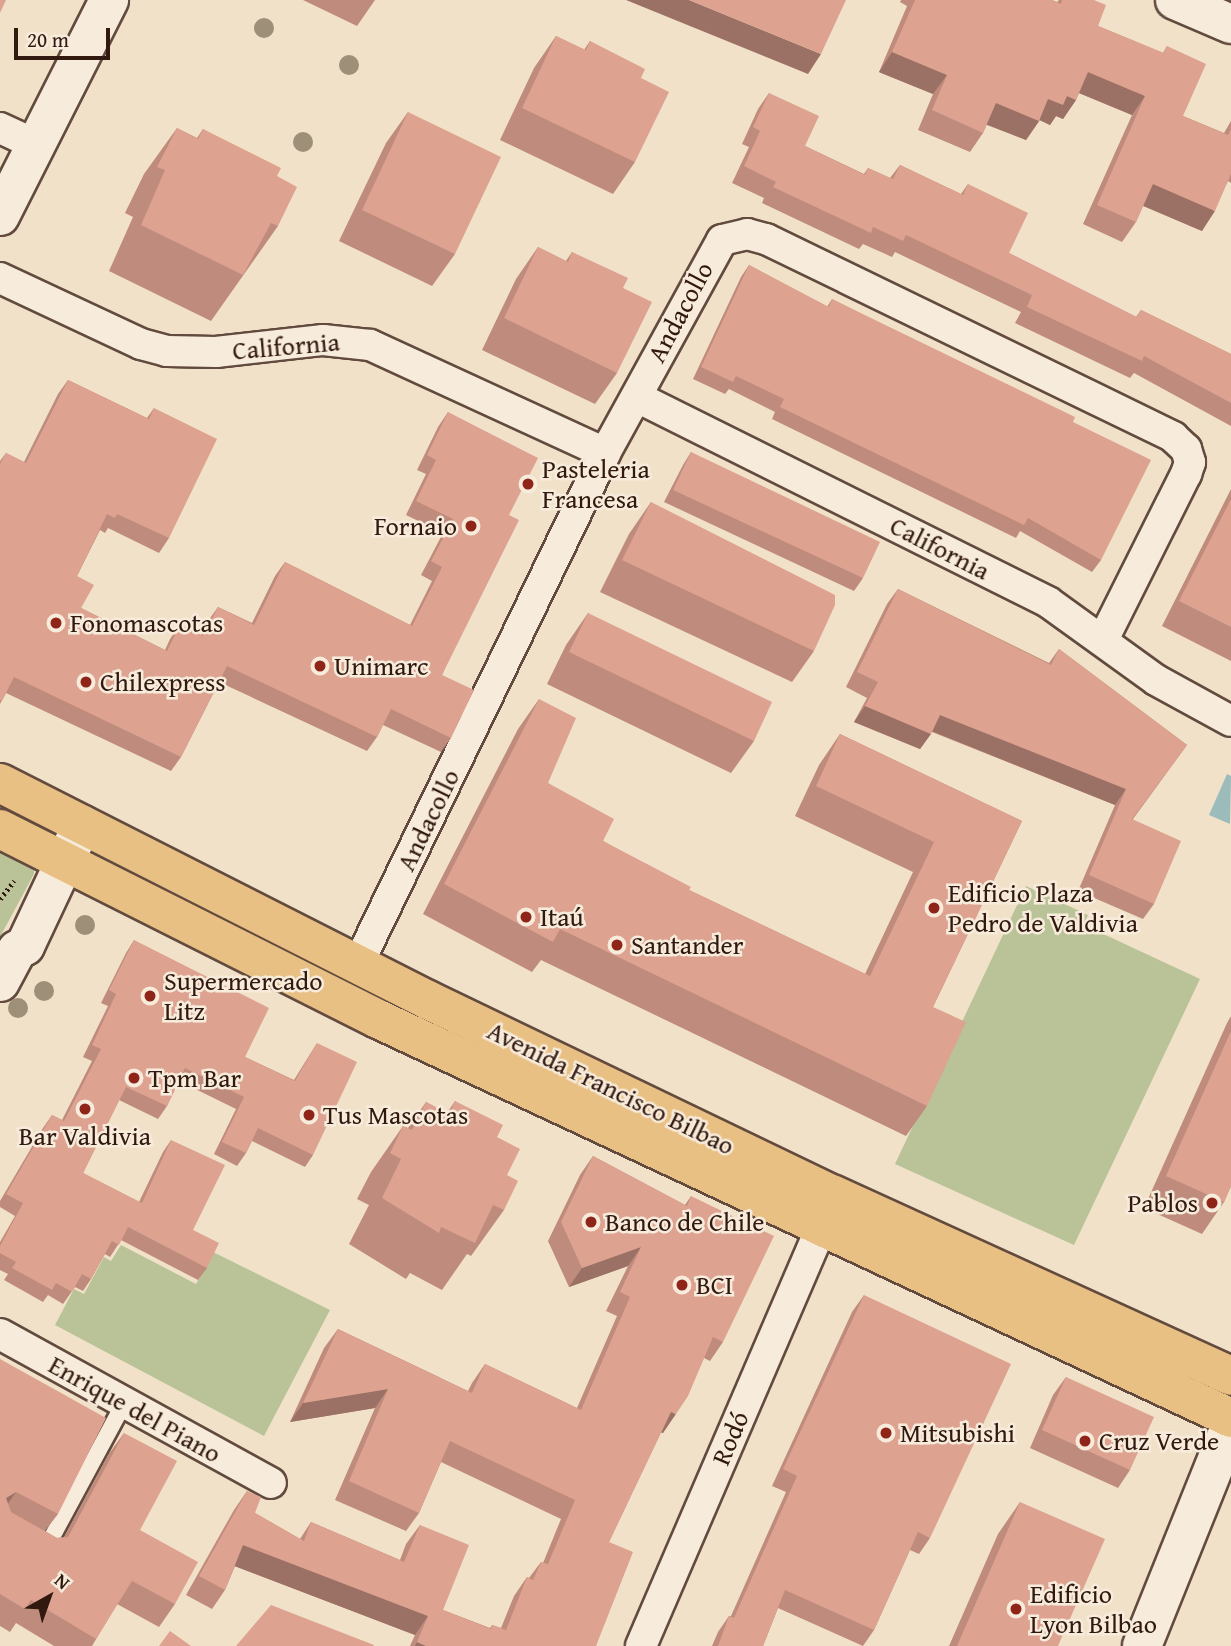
<!DOCTYPE html>
<html>
<head>
<meta charset="utf-8">
<style>
	body { margin:0 }
	#map { position:relative; width:1231px; height:1646px; overflow:hidden; background:#f2e1c9; font-family:"Gentium Book Plus",serif }
	div>[style] { position:absolute }
	.green>* { inset:0; background:#b9c397 }
	.water>* { inset:0; background:#9cbcbc }
	.path>* { height:4.5px; margin-top:-2.25px; transform-origin:0; background:repeating-linear-gradient(90deg,#321910 0 2px,transparent 0 5.5px) }
	.roads { filter:drop-shadow(2px 0 #624b3e) drop-shadow(-2px 0 #624b3e) drop-shadow(0 2px #624b3e) drop-shadow(0 -2px #624b3e) }
	.lane>* { height:16px; margin:-8px; padding:0 8px; transform-origin:8px; border-radius:8px; background:#f7ecdc }
	.street>* { height:30px; margin:-15px; padding:0 15px; transform-origin:15px; border-radius:15px; background:#f7ecdc }
	.secondary>* { height:38px; margin:-19px; padding:0 19px; transform-origin:19px; border-radius:19px; background:#f7ecdc }
	.primary>* { height:38px; margin:-19px; padding:0 19px; transform-origin:19px; border-radius:19px; background:#e9c084 }
	.trees>* { width:20px; height:20px; margin:-10px; border-radius:50%; background:#9e8f79 }
	.wall>* { inset:0; background:#be8b7c }
	.shaded-wall>* { inset:0; background:#9b7165 }
	.building>* { inset:0; background:#dda290 }
	.dots>* { width:19px; height:19px; translate:-50% -50%; box-sizing:border-box; border:4px solid #f7ecdc; border-radius:50% }
	span { translate:-50% -50%; white-space:nowrap; text-align:center; line-height:1.15; -webkit-text-stroke:5px #f7ecdc; paint-order:stroke }
	.street-label { font-size:26px; color:#321910 }
	.poi-label { font-size:26px; color:#321910 }
	.left { translate:0 -50%; text-align:left }
	.right { translate:-100% -50%; text-align:right }
	.north { position:absolute; left:14px; top:1562px; width:70px; height:70px; -webkit-text-stroke:5px #f7ecdc; paint-order:stroke; rotate:40deg; font-size:19px; font-weight:700; line-height:28px; text-align:center; color:#321910 }
	.north::after { content:''; display:block; margin:auto; width:24px; height:32px; background:#321910; clip-path:polygon(50% 0,100% 100%,50% 72%,0 100%) }
	.scale { position:absolute; left:14px; top:28px; width:96px; height:32px; box-sizing:border-box; border:4px solid #321910; border-top:0; padding-left:9px; font-size:21px; line-height:24px; white-space:nowrap; color:#321910; -webkit-text-stroke:5px #f7ecdc; paint-order:stroke }
</style>
</head>
<body>
<div id="map">
	<div class="green">
		<i style="clip-path:polygon(0 843px,34px 867px,34px 874px,0 937px)"></i>
		<i style="clip-path:polygon(1026px 886px,1088px 915px,1084px 925px,1200px 979px,1074px 1245px,895px 1164px)"></i>
		<i style="clip-path:polygon(121px 1245px,196px 1284px,213px 1252px,330px 1310px,264px 1436px,55px 1325px,74px 1289px,84px 1294px,104px 1257px,111px 1261px)"></i>
	</div>
	<div class="water">
		<i style="clip-path:polygon(1227px 774px,1231px 776px,1230px 824px,1209px 815px)"></i>
	</div>
	<div class="path">
		<i style="left:0;top:899px;width:23px;rotate:-52deg"></i>
	</div>
	<div class="roads">
		<div class="lane">
			<i style="left:45px;top:1550px;width:167px;rotate:-61.7deg"></i>
		</div>
		<div class="street">
			<i style="left:0;top:128px;width:40px;rotate:25deg"></i>
			<i style="left:0;top:278px;width:156px;rotate:25.1deg"></i>
			<i style="left:141px;top:344px;width:27px;rotate:15deg"></i>
			<i style="left:167px;top:351px;width:49px;rotate:1.2deg"></i>
			<i style="left:216px;top:352px;width:108px;rotate:-6.4deg"></i>
			<i style="left:323px;top:340px;width:47px;rotate:6.1deg"></i>
			<i style="left:370px;top:345px;width:259px;rotate:24.7deg"></i>
			<i style="left:637px;top:397px;width:459px;rotate:26.5deg"></i>
			<i style="left:1048px;top:602px;width:133px;rotate:35.8deg"></i>
			<i style="left:1156px;top:680px;width:85px;rotate:28.7deg"></i>
			<i style="left:358px;top:964px;width:568px;rotate:-64.2deg"></i>
			<i style="left:605px;top:453px;width:243px;rotate:-61.2deg"></i>
			<i style="left:722px;top:240px;width:26px;rotate:-13deg"></i>
			<i style="left:747px;top:234px;width:20px;rotate:15deg"></i>
			<i style="left:766px;top:239px;width:453px;rotate:25.9deg"></i>
			<i style="left:1173px;top:437px;width:18px;rotate:43deg"></i>
			<i style="left:1186px;top:449px;width:14px;rotate:73deg"></i>
			<i style="left:1190px;top:462px;width:13px;rotate:108deg"></i>
			<i style="left:1186px;top:474px;width:186px;rotate:116.6deg"></i>
			<i style="left:0;top:1334px;width:309px;rotate:28.8deg"></i>
			<i style="left:641px;top:1646px;width:454px;rotate:-66.7deg"></i>
		</div>
		<div class="secondary">
			<i style="left:1175px;top:0;width:61px;rotate:23.2deg"></i>
			<i style="left:0;top:216px;width:242px;rotate:-63.2deg"></i>
			<i style="left:0;top:982px;width:36px;rotate:-62deg"></i>
			<i style="left:17px;top:950px;width:9px;rotate:-27deg"></i>
			<i style="left:25px;top:946px;width:134px;rotate:-64.8deg"></i>
			<i style="left:1142px;top:1646px;width:238px;rotate:-68.1deg"></i>
		</div>
		<div class="primary">
			<i style="left:0;top:783px;width:480px;rotate:26.9deg"></i>
			<i style="left:428px;top:1000px;width:450px;rotate:25.7deg"></i>
			<i style="left:834px;top:1195px;width:436px;rotate:24.5deg"></i>
			<i style="left:0;top:829px;width:423px;rotate:26.7deg"></i>
			<i style="left:378px;top:1019px;width:942px;rotate:25.07deg"></i>
		</div>
	</div>
	<div class="trees">
		<i style="left:264px;top:28px"></i>
		<i style="left:349px;top:65px"></i>
		<i style="left:303px;top:142px"></i>
		<i style="left:85px;top:925px"></i>
		<i style="left:44px;top:991px"></i>
		<i style="left:18px;top:1008px"></i>
	</div>
	<div class="wall">
		<i style="clip-path:polygon(303px 0,375px 0,357px 26px)"></i>
		<i style="clip-path:polygon(901px 0,1052px 0,1057px 2px,1059px 0,1094px 0,1098px 26px,1163px 53px,1167px 46px,1183px 116px,1224px 133px,1231px 121px,1231px 183px,1228px 181px,1202px 231px,1143px 206px,1136px 222px,1122px 242px,1083px 224px,1132px 115px,1079px 93px,1076px 100px,1063px 119px,1056px 116px,1050px 125px,1040px 120px,1026px 140px,987px 124px,983px 133px,970px 152px,918px 130px,933px 94px,879px 72px,907px 6px,900px 2px)"></i>
		<i style="clip-path:polygon(556px 36px,584px 50px,590px 41px,641px 78px,635px 162px,613px 194px,500px 140px,534px 68px)"></i>
		<i style="clip-path:polygon(769px 93px,805px 146px,864px 174px,868px 168px,890px 178px,900px 165px,961px 194px,968px 184px,1009px 253px,1136px 317px,1141px 310px,1231px 354px,1231px 426px,1134px 373px,1130px 378px,1015px 323px,1021px 312px,895px 252px,892px 257px,863px 244px,859px 249px,762px 203px,764px 198px,732px 183px,749px 147px,742px 144px,758px 109px)"></i>
		<i style="clip-path:polygon(408px 112px,455px 254px,432px 286px,339px 241px,386px 143px)"></i>
		<i style="clip-path:polygon(177px 128px,197px 138px,203px 129px,277px 176px,278px 226px,211px 321px,109px 271px,133px 217px,125px 213px,144px 174px)"></i>
		<i style="clip-path:polygon(538px 247px,566px 261px,572px 252px,623px 288px,617px 373px,595px 404px,482px 350px,516px 279px)"></i>
		<i style="clip-path:polygon(749px 265px,827px 307px,832px 299px,1073px 422px,1101px 560px,1092px 572px,1020px 531px,1016px 538px,772px 419px,775px 412px,729px 389px,725px 394px,693px 379px,741px 277px)"></i>
		<i style="clip-path:polygon(68px 380px,147px 418px,154px 408px,169px 538px,159px 553px,108px 528px,105px 533px,100px 530px,77px 576px,81px 608px,165px 650px,170px 639px,180px 625px,201px 635px,208px 621px,218px 607px,252px 623px,275px 576px,285px 562px,410px 625px,432px 581px,421px 575px,443px 533px,406px 515px,426px 474px,417px 470px,438px 427px,448px 412px,509px 515px,442px 675px,451px 738px,441px 752px,383px 725px,377px 737px,367px 751px,219px 682px,181px 757px,171px 771px,6px 693px,0 704px,0 461px,6px 453px,24px 462px,58px 394px)"></i>
		<i style="clip-path:polygon(691px 452px,863px 578px,854px 591px,664px 502px,683px 465px)"></i>
		<i style="clip-path:polygon(1231px 489px,1231px 661px,1162px 626px)"></i>
		<i style="clip-path:polygon(651px 502px,814px 651px,792px 682px,600px 592px,629px 534px)"></i>
		<i style="clip-path:polygon(898px 589px,1049px 663px,1059px 649px,1187px 745px,1133px 819px,1154px 904px,1143px 919px,1078px 891px,1115px 805px,932px 732px,920px 749px,854px 722px,867px 698px,846px 687px,887px 604px)"></i>
		<i style="clip-path:polygon(588px 613px,754px 741px,731px 773px,547px 684px,566px 645px)"></i>
		<i style="clip-path:polygon(539px 699px,548px 783px,603px 841px,689px 890px,865px 974px,913px 872px,795px 816px,819px 765px,840px 734px,1022px 821px,933px 1007px,927px 1106px,906px 1136px,541px 960px,532px 972px,423px 914px,518px 729px)"></i>
		<i style="clip-path:polygon(134px 940px,245px 1057px,294px 1080px,317px 1043px,313px 1155px,305px 1167px,252px 1141px,246px 1153px,237px 1166px,214px 1154px,236px 1109px,179px 1081px,167px 1106px,158px 1119px,119px 1100px,83px 1173px,139px 1202px,163px 1152px,171px 1140px,193px 1230px,207px 1268px,198px 1280px,121px 1240px,110px 1257px,105px 1254px,91px 1279px,83px 1291px,75px 1287px,63px 1304px,48px 1295px,43px 1302px,4px 1280px,8px 1274px,0 1270px,0 1242px,15px 1216px,0 1207px,0 1201px,43px 1128px,52px 1115px,62px 1120px,92px 1061px,83px 1057px,108px 1006px,101px 1003px,126px 953px)"></i>
		<i style="clip-path:polygon(1231px 1016px,1231px 1186px,1224px 1202px,1202px 1234px,1144px 1208px,1227px 1023px)"></i>
		<i style="clip-path:polygon(455px 1101px,497px 1137px,507px 1175px,504px 1210px,471px 1256px,467px 1254px,442px 1290px,410px 1273px,406px 1279px,349px 1244px,369px 1205px,357px 1199px,371px 1172px,403px 1126px,408px 1128px,426px 1102px,447px 1113px)"></i>
		<i style="clip-path:polygon(593px 1156px,685px 1205px,691px 1196px,723px 1342px,710px 1361px,704px 1358px,663px 1433px,661px 1432px,609px 1542px,596px 1646px,410px 1646px,415px 1635px,235px 1566px,225px 1590px,212px 1609px,186px 1595px,234px 1510px,247px 1491px,255px 1513px,300px 1539px,311px 1522px,400px 1560px,406px 1544px,420px 1525px,443px 1610px,490px 1628px,492px 1625px,501px 1628px,514px 1596px,527px 1577px,529px 1578px,541px 1562px,543px 1563px,561px 1519px,441px 1462px,419px 1513px,406px 1531px,335px 1500px,375px 1408px,290px 1422px,324px 1348px,338px 1329px,468px 1391px,472px 1383px,485px 1364px,577px 1408px,617px 1316px,606px 1311px,628px 1266px,569px 1287px,548px 1241px,580px 1175px)"></i>
		<i style="clip-path:polygon(864px 1295px,930px 1538px,919px 1554px,910px 1550px,874px 1630px,863px 1646px,778px 1608px,763px 1646px,712px 1646px,718px 1632px,729px 1616px,731px 1616px,786px 1492px,772px 1486px,852px 1312px)"></i>
		<i style="clip-path:polygon(0 1359px,58px 1514px,45px 1531px,57px 1538px,64px 1537px,108px 1455px,124px 1433px,140px 1530px,175px 1604px,159px 1627px,117px 1604px,92px 1646px,54px 1646px,16px 1623px,10px 1632px,0 1626px)"></i>
		<i style="clip-path:polygon(1066px 1377px,1130px 1470px,1118px 1488px,1030px 1448px,1053px 1395px)"></i>
		<i style="clip-path:polygon(1020px 1502px,1058px 1646px,949px 1646px,998px 1534px)"></i>
	</div>
	<div class="shaded-wall">
		<i style="clip-path:polygon(626px 0,689px 0,821px 54px,808px 74px)"></i>
		<i style="clip-path:polygon(892px 52px,947px 75px,933px 94px,879px 72px)"></i>
		<i style="clip-path:polygon(1088px 72px,1145px 96px,1132px 115px,1074px 91px)"></i>
		<i style="clip-path:polygon(1067px 96px,1076px 100px,1063px 119px,1056px 116px,1050px 125px,1035px 118px,1048px 99px)"></i>
		<i style="clip-path:polygon(996px 103px,1039px 121px,1026px 140px,982px 123px)"></i>
		<i style="clip-path:polygon(1153px 184px,1215px 211px,1202px 231px,1139px 204px)"></i>
		<i style="clip-path:polygon(865px 706px,931px 734px,920px 749px,854px 722px)"></i>
		<i style="clip-path:polygon(940px 715px,1126px 789px,1115px 805px,929px 730px)"></i>
		<i style="clip-path:polygon(641px 1247px,628px 1266px,569px 1287px,582px 1268px)"></i>
		<i style="clip-path:polygon(388px 1389px,375px 1408px,290px 1422px,303px 1403px)"></i>
		<i style="clip-path:polygon(671px 1412px,676px 1414px,663px 1433px,657px 1431px)"></i>
		<i style="clip-path:polygon(16px 1492px,0 1515px,6px 1498px)"></i>
		<i style="clip-path:polygon(243px 1545px,428px 1616px,415px 1635px,229px 1564px)"></i>
		<i style="clip-path:polygon(417px 1642px,426px 1646px,415px 1646px)"></i>
	</div>
	<div class="building">
		<i style="clip-path:polygon(0 0,6px 0,0 13px)"></i>
		<i style="clip-path:polygon(689px 0,846px 0,821px 54px)"></i>
		<i style="clip-path:polygon(915px 0,1052px 0,1061px 4px,1062px 0,1094px 0,1106px 5px,1098px 26px,1164px 53px,1167px 46px,1206px 64px,1183px 116px,1228px 135px,1231px 129px,1231px 174px,1215px 211px,1153px 184px,1136px 222px,1097px 205px,1145px 96px,1088px 72px,1076px 100px,1067px 96px,1063px 105px,1048px 99px,1039px 121px,996px 103px,983px 133px,932px 110px,947px 75px,892px 52px)"></i>
		<i style="clip-path:polygon(556px 36px,586px 50px,590px 41px,645px 69px,641px 78px,669px 92px,635px 162px,522px 108px)"></i>
		<i style="clip-path:polygon(769px 93px,819px 116px,805px 146px,865px 175px,868px 168px,893px 179px,900px 165px,963px 195px,968px 184px,1028px 213px,1009px 253px,1137px 317px,1141px 310px,1231px 354px,1231px 403px,1144px 356px,1142px 361px,1027px 307px,1032px 295px,906px 235px,903px 241px,873px 227px,871px 233px,773px 187px,776px 182px,744px 166px,760px 131px,753px 127px)"></i>
		<i style="clip-path:polygon(408px 112px,501px 157px,455px 254px,362px 210px)"></i>
		<i style="clip-path:polygon(177px 128px,198px 139px,203px 129px,281px 168px,277px 176px,297px 187px,278px 226px,271px 223px,243px 275px,141px 225px,165px 170px,157px 167px)"></i>
		<i style="clip-path:polygon(538px 247px,568px 262px,572px 252px,628px 278px,623px 288px,652px 302px,617px 373px,504px 318px)"></i>
		<i style="clip-path:polygon(749px 265px,829px 307px,832px 299px,1075px 417px,1073px 422px,1151px 460px,1101px 560px,1028px 518px,1024px 525px,780px 407px,784px 399px,736px 376px,733px 382px,701px 367px)"></i>
		<i style="clip-path:polygon(68px 380px,149px 419px,154px 408px,217px 439px,169px 538px,117px 514px,115px 518px,107px 514px,77px 576px,94px 585px,81px 608px,167px 651px,180px 625px,203px 636px,218px 607px,254px 625px,285px 562px,412px 626px,442px 567px,431px 561px,453px 519px,416px 501px,436px 460px,427px 455px,448px 412px,538px 458px,509px 515px,519px 520px,442px 675px,474px 690px,451px 738px,391px 709px,377px 737px,227px 666px,181px 757px,14px 677px,2px 701px,0 700px,0 464px,6px 453px,26px 463px)"></i>
		<i style="clip-path:polygon(691px 452px,880px 542px,863px 578px,673px 490px)"></i>
		<i style="clip-path:polygon(1231px 499px,1231px 627px,1179px 601px)"></i>
		<i style="clip-path:polygon(651px 502px,835px 595px,835px 605px,814px 651px,622px 560px)"></i>
		<i style="clip-path:polygon(898px 589px,1051px 665px,1059px 649px,1187px 745px,1132px 819px,1181px 841px,1154px 904px,1089px 875px,1126px 789px,940px 715px,931px 734px,865px 706px,878px 682px,857px 672px)"></i>
		<i style="clip-path:polygon(588px 613px,772px 702px,754px 741px,569px 652px)"></i>
		<i style="clip-path:polygon(539px 699px,576px 718px,548px 783px,614px 819px,603px 841px,691px 887px,689px 890px,870px 976px,934px 842px,816px 786px,840px 734px,1022px 821px,933px 1007px,966px 1022px,927px 1106px,560px 929px,553px 942px,444px 884px)"></i>
		<i style="clip-path:polygon(134px 940px,269px 1008px,245px 1057px,295px 1081px,317px 1043px,357px 1062px,313px 1155px,258px 1128px,246px 1153px,222px 1142px,244px 1097px,185px 1068px,167px 1106px,126px 1087px,83px 1173px,142px 1203px,171px 1140px,225px 1165px,193px 1230px,219px 1243px,207px 1268px,128px 1227px,119px 1245px,112px 1241px,91px 1279px,82px 1274px,72px 1292px,56px 1283px,52px 1290px,12px 1268px,16px 1262px,0 1253px,0 1246px,23px 1203px,6px 1194px,52px 1115px,64px 1121px,101px 1049px,92px 1045px,116px 994px,109px 990px)"></i>
		<i style="clip-path:polygon(1231px 1031px,1231px 1186px,1224px 1202px,1166px 1176px)"></i>
		<i style="clip-path:polygon(455px 1101px,503px 1125px,497px 1137px,520px 1149px,507px 1175px,518px 1181px,504px 1210px,493px 1205px,475px 1243px,441px 1227px,439px 1233px,382px 1198px,401px 1159px,390px 1153px,403px 1126px,412px 1130px,426px 1102px,449px 1114px)"></i>
		<i style="clip-path:polygon(593px 1156px,687px 1206px,691px 1196px,774px 1236px,723px 1342px,713px 1337px,688px 1396px,676px 1414px,671px 1412px,609px 1542px,633px 1552px,596px 1646px,426px 1646px,417px 1642px,428px 1616px,243px 1545px,225px 1590px,199px 1576px,247px 1491px,261px 1497px,255px 1513px,304px 1541px,311px 1522px,404px 1562px,420px 1525px,469px 1545px,443px 1610px,491px 1629px,492px 1625px,506px 1630px,527px 1577px,533px 1580px,541px 1562px,548px 1564px,575px 1500px,450px 1441px,419px 1513px,349px 1481px,388px 1389px,303px 1403px,338px 1329px,472px 1393px,485px 1364px,581px 1410px,630px 1297px,620px 1292px,641px 1247px,582px 1268px,561px 1222px)"></i>
		<i style="clip-path:polygon(864px 1295px,1011px 1364px,930px 1538px,918px 1532px,874px 1630px,785px 1590px,763px 1646px,718px 1646px,729px 1616px,734px 1618px,797px 1476px,783px 1469px)"></i>
		<i style="clip-path:polygon(0 1359px,106px 1418px,58px 1514px,16px 1492px,6px 1498px,11px 1512px,57px 1538px,68px 1537px,124px 1433px,177px 1461px,140px 1530px,198px 1562px,175px 1604px,132px 1581px,96px 1639px,31px 1600px,25px 1609px,0 1594px)"></i>
		<i style="clip-path:polygon(1066px 1377px,1154px 1417px,1130px 1470px,1042px 1430px)"></i>
		<i style="clip-path:polygon(1020px 1502px,1105px 1539px,1058px 1646px,957px 1646px)"></i>
		<i style="clip-path:polygon(271px 1605px,374px 1645px,373px 1646px,236px 1646px)"></i>
		<i style="clip-path:polygon(170px 1631px,191px 1646px,159px 1646px)"></i>
	</div>
	<div class="dots">
		<i style="left:528px;top:484px;background:#8f2418"></i>
		<i style="left:471px;top:526px;background:#8f2418"></i>
		<i style="left:56px;top:623px;background:#8f2418"></i>
		<i style="left:320px;top:666px;background:#8f2418"></i>
		<i style="left:86px;top:682px;background:#8f2418"></i>
		<i style="left:934px;top:908px;background:#8f2418"></i>
		<i style="left:526px;top:917px;background:#8f2418"></i>
		<i style="left:617px;top:945px;background:#8f2418"></i>
		<i style="left:150px;top:996px;background:#8f2418"></i>
		<i style="left:134px;top:1078px;background:#8f2418"></i>
		<i style="left:85px;top:1109px;background:#8f2418"></i>
		<i style="left:309px;top:1115px;background:#8f2418"></i>
		<i style="left:1212px;top:1203px;background:#8f2418"></i>
		<i style="left:591px;top:1222px;background:#8f2418"></i>
		<i style="left:682px;top:1285px;background:#8f2418"></i>
		<i style="left:886px;top:1433px;background:#8f2418"></i>
		<i style="left:1085px;top:1441px;background:#8f2418"></i>
		<i style="left:1016px;top:1609px;background:#8f2418"></i>
	</div>
	<div class="street-label">
		<span style="left:680px;top:312px;rotate:-62deg">Andacollo</span>
		<span style="left:286px;top:346px;rotate:-5deg">California</span>
		<span style="left:940px;top:548px;rotate:27deg">California</span>
		<span style="left:428px;top:820px;rotate:-64deg">Andacollo</span>
		<span style="left:611px;top:1088px;rotate:26deg">Avenida Francisco Bilbao</span>
		<span style="left:135px;top:1409px;rotate:29deg">Enrique del Piano</span>
		<span style="left:730px;top:1438px;rotate:-67deg">Rodó</span>
	</div>
	<div class="poi-label">
		<span class="left" style="left:542px;top:484px">Pasteleria<br>Francesa</span>
		<span class="right" style="left:457px;top:526px">Fornaio</span>
		<span class="left" style="left:70px;top:623px">Fonomascotas</span>
		<span class="left" style="left:334px;top:666px">Unimarc</span>
		<span class="left" style="left:100px;top:682px">Chilexpress</span>
		<span class="left" style="left:948px;top:908px">Edificio Plaza<br>Pedro de Valdivia</span>
		<span class="left" style="left:540px;top:917px">Itaú</span>
		<span class="left" style="left:631px;top:945px">Santander</span>
		<span class="left" style="left:164px;top:996px">Supermercado<br>Litz</span>
		<span class="left" style="left:148px;top:1078px">Tpm Bar</span>
		<span class="left" style="left:323px;top:1115px">Tus Mascotas</span>
		<span style="left:85px;top:1136px">Bar Valdivia</span>
		<span class="right" style="left:1198px;top:1203px">Pablos</span>
		<span class="left" style="left:605px;top:1222px">Banco de Chile</span>
		<span class="left" style="left:696px;top:1285px">BCI</span>
		<span class="left" style="left:900px;top:1433px">Mitsubishi</span>
		<span class="left" style="left:1099px;top:1441px">Cruz Verde</span>
		<span class="left" style="left:1030px;top:1609px">Edificio<br>Lyon Bilbao</span>
	</div>
	<div class="north">N</div>
	<div class="scale">20 m</div>
</div>
</body>
</html>
